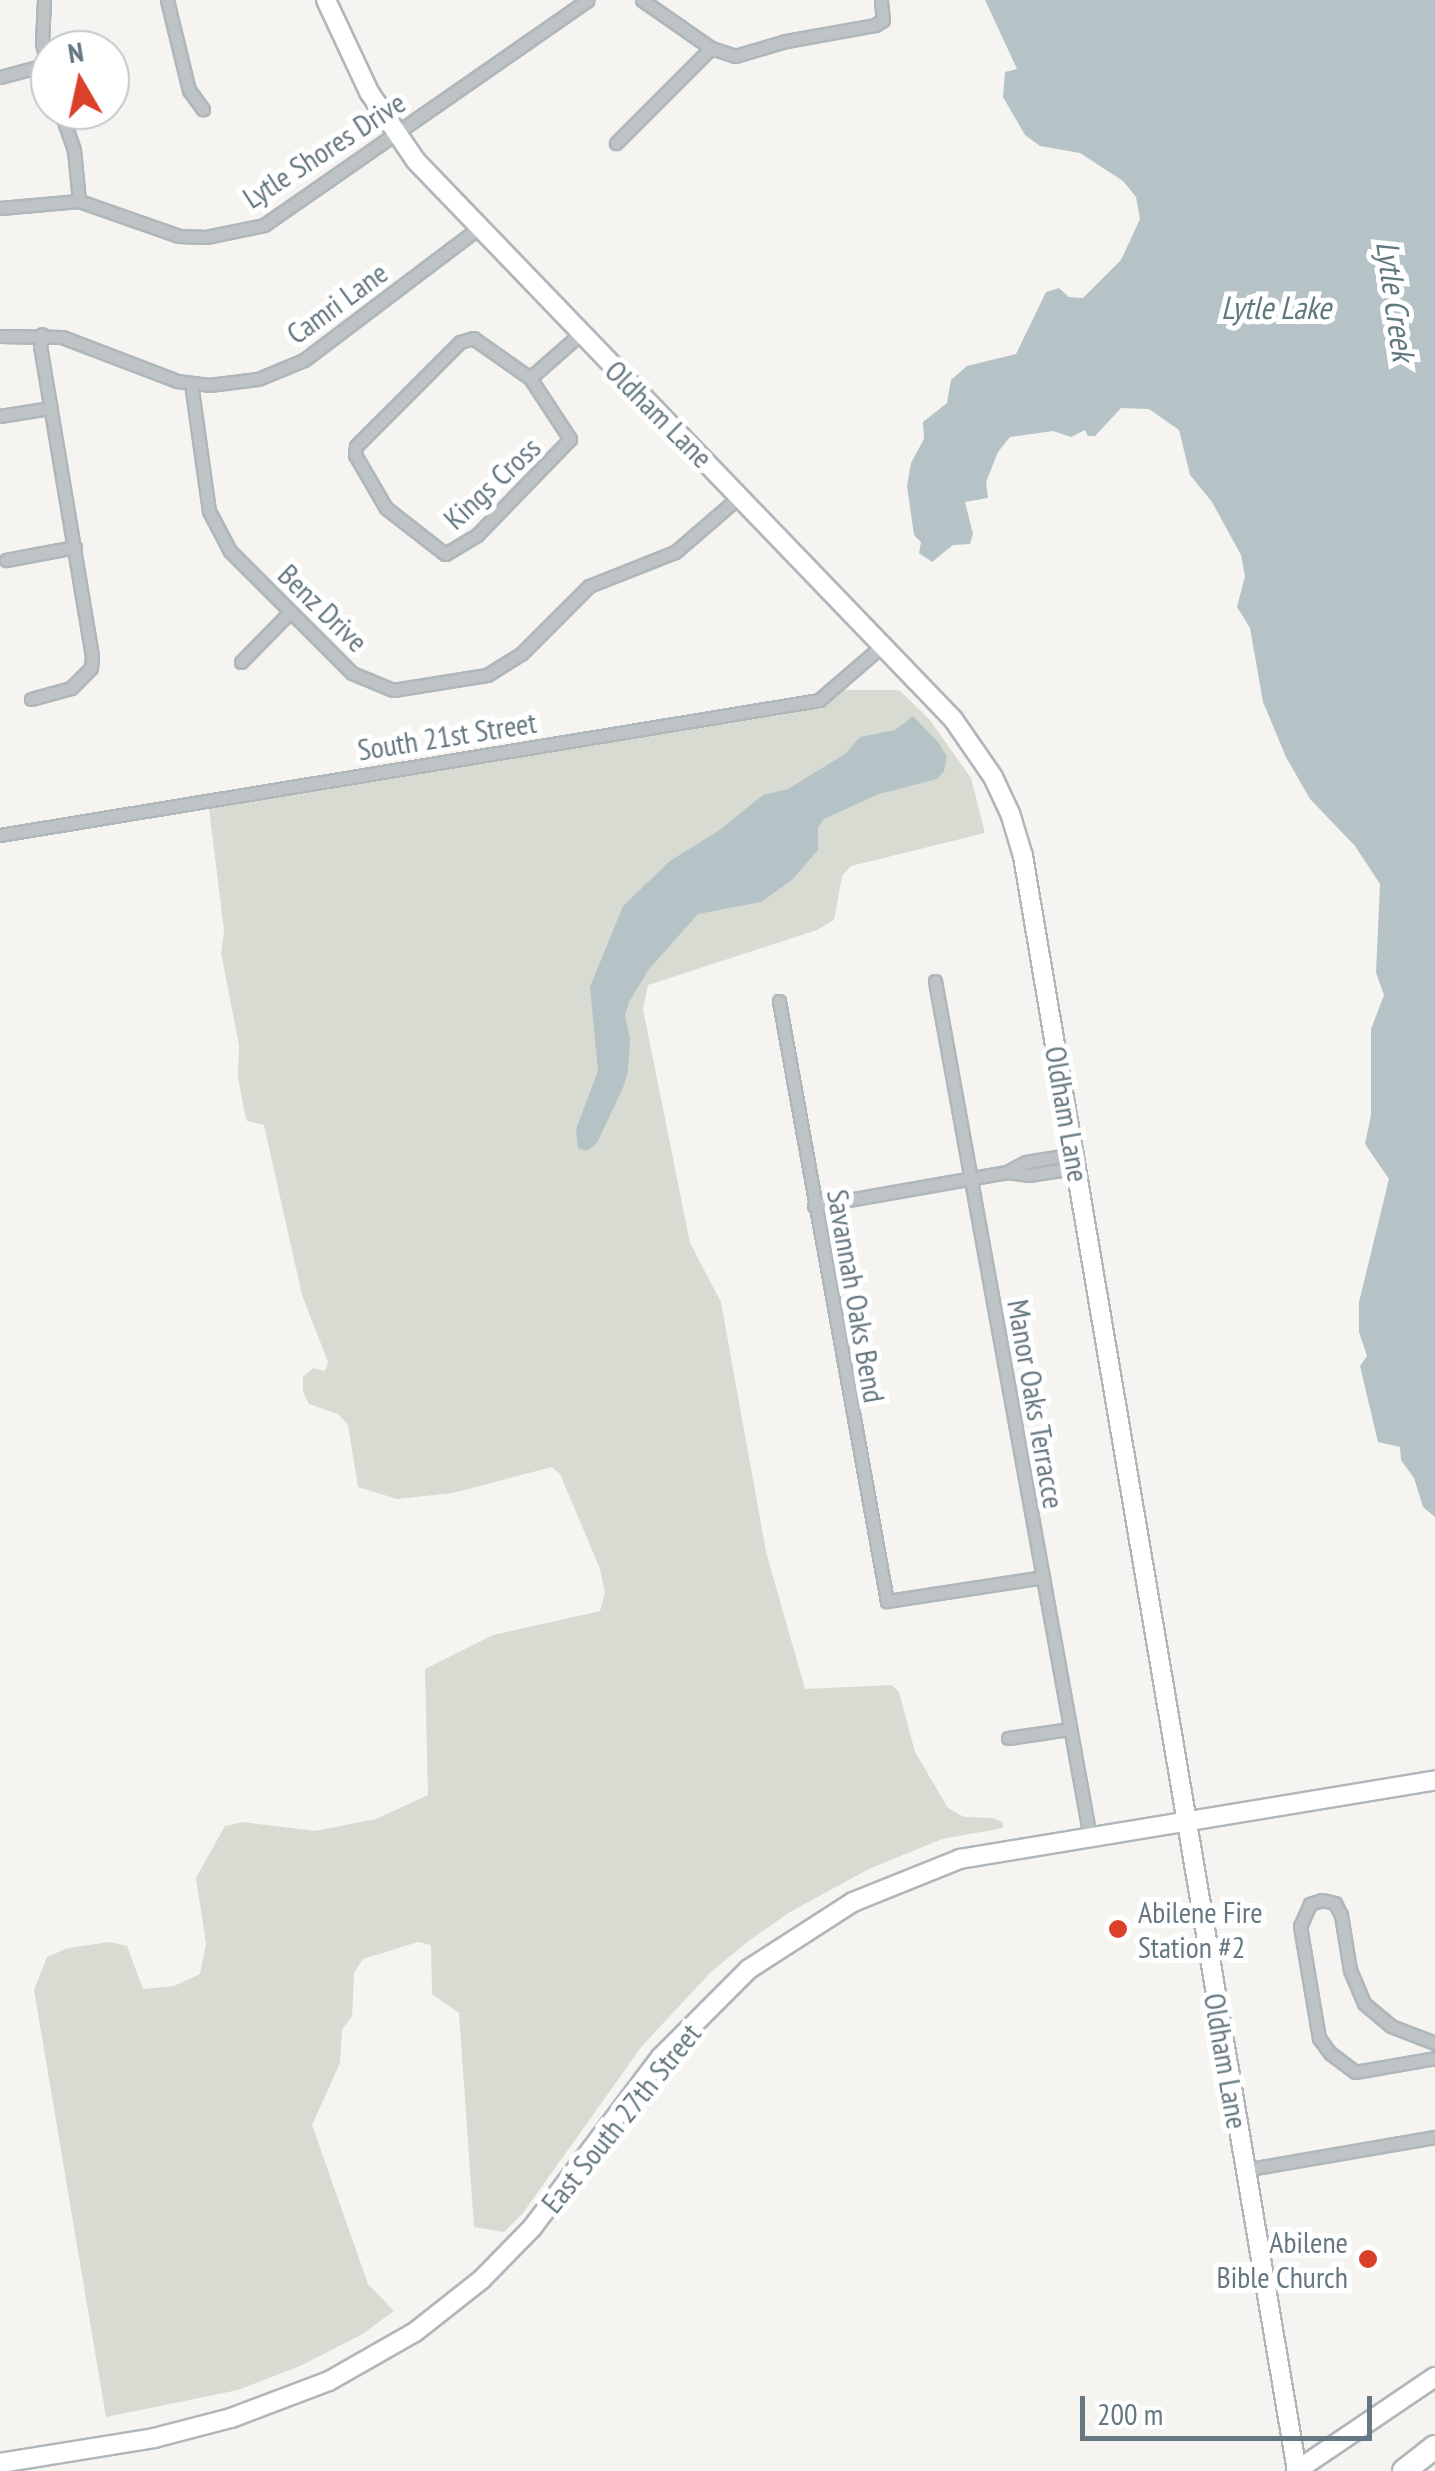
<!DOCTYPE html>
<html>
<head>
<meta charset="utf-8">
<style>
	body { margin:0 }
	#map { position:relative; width:1435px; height:2471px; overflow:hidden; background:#f5f4f1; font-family:"PT Sans Narrow",sans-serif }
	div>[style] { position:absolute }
	.green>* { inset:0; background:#d7dbd2 }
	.water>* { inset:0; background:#b6c3c6 }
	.roads { filter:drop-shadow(2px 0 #b0b7ba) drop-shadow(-2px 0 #b0b7ba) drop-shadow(0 2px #b0b7ba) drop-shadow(0 -2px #b0b7ba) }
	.street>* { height:11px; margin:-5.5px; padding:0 5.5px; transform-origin:5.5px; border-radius:5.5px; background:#bec3c5 }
	.secondary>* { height:18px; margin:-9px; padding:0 9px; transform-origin:9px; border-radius:9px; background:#fff }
	.highway>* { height:22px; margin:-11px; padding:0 11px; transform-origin:11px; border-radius:11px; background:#fff }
	.dots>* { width:28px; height:28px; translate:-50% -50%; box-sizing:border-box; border:5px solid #fff; border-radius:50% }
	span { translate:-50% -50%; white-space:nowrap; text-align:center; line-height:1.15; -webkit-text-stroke:10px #fff; paint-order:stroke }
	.street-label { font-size:30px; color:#657881 }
	.poi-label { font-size:30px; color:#657881 }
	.left { translate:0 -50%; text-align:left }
	.right { translate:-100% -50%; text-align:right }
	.water-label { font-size:32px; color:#60797e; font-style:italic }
	.north { position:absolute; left:30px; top:30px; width:100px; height:100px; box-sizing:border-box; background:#fff; border:2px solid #c1c9cd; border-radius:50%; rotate:351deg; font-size:28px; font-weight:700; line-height:40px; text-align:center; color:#657881 }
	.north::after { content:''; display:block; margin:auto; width:35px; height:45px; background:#db402b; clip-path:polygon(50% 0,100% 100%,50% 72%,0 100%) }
	.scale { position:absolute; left:1080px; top:2396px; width:292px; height:45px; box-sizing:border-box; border:5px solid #657881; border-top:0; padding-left:12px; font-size:30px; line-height:35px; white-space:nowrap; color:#657881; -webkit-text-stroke:8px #fff; paint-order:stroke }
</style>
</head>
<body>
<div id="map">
	<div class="green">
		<i style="clip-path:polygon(843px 690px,899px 690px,929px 719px,971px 778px,985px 833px,851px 866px,842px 876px,834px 920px,817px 930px,648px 985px,643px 1009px,690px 1243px,721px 1302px,766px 1552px,805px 1689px,891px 1685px,899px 1692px,915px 1752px,948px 1808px,964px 1817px,992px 1818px,1003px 1822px,1003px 1828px,942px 1839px,869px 1869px,790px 1912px,750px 1940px,711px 1972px,642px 2046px,523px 2213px,504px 2232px,474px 2227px,459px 2013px,432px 1994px,431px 1945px,418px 1942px,363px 1959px,354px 1973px,352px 2016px,342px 2030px,340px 2063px,312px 2125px,368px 2284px,394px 2311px,361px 2335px,300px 2366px,238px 2390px,106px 2417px,34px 1990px,47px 1957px,68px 1948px,110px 1942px,127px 1946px,143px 1989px,174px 1986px,200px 1974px,206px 1944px,196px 1878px,225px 1826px,243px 1822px,315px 1831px,376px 1819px,428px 1795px,425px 1669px,493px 1635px,600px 1611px,605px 1593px,600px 1569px,560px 1474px,552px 1467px,453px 1493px,397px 1499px,358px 1487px,348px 1425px,338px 1414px,309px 1404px,303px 1392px,303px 1377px,313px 1368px,325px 1371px,328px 1362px,302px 1295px,264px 1125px,247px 1121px,244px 1110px,238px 1077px,239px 1045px,221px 953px,224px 931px,209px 808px,820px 705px)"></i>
	</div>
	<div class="water">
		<i style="clip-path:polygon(985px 0,1435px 0,1435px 1517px,1423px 1507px,1414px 1478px,1401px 1460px,1400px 1447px,1378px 1442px,1360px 1366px,1367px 1356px,1359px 1332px,1359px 1302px,1389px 1179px,1365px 1144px,1371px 1115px,1371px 1029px,1384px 995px,1376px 973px,1380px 884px,1355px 846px,1310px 799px,1286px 757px,1263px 702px,1250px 628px,1237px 607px,1245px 576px,1241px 555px,1212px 502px,1190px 475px,1179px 430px,1149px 409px,1121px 408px,1095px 436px,1088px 436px,1085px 430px,1071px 437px,1053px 431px,1010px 437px,998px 452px,986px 482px,988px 498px,965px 502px,973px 534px,970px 544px,953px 545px,932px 562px,919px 553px,921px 542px,914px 535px,907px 486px,911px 463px,924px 439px,923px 422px,947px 403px,951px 380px,967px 366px,1016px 354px,1046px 292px,1059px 288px,1069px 297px,1083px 298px,1121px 260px,1140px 219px,1136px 197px,1123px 181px,1080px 153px,1040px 146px,1025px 135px,1003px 97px,1005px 72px,1017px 69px)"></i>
		<i style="clip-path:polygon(913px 716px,939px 743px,947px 757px,944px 771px,937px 779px,879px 794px,824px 819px,818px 827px,818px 850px,792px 880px,761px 902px,698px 914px,649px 969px,629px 1002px,625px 1016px,630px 1038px,628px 1071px,623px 1088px,597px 1143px,587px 1151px,578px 1148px,576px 1129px,598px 1071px,590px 987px,623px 906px,670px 861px,721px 829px,763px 795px,788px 789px,845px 754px,860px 737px,895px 730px)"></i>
	</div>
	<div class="roads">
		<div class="street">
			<i style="left:44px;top:0;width:43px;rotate:92.7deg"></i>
			<i style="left:42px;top:43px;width:37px;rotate:77deg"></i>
			<i style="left:167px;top:0;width:93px;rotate:76.3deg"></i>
			<i style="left:189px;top:90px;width:24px;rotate:54deg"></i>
			<i style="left:642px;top:0;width:84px;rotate:34.8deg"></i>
			<i style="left:711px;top:48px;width:25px;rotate:18deg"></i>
			<i style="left:735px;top:56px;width:53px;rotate:-16.4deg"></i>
			<i style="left:786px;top:41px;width:90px;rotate:-10.2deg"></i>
			<i style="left:875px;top:25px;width:9px;rotate:-32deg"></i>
			<i style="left:883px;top:20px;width:20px;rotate:-96deg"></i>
			<i style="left:0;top:77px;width:47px;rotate:-14.9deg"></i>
			<i style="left:60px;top:110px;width:42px;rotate:70.7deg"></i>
			<i style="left:74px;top:150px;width:51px;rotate:84.4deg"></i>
			<i style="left:616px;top:143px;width:134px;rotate:-45deg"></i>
			<i style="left:0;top:208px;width:79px;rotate:-5.1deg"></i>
			<i style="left:79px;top:201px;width:106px;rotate:19.3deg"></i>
			<i style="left:179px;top:236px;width:27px;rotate:2deg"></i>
			<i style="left:206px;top:237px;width:59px;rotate:-11.7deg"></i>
			<i style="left:264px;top:225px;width:394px;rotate:-34.8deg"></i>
			<i style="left:0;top:336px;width:62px;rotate:0.9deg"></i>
			<i style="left:62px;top:337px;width:123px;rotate:20.9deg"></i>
			<i style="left:177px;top:381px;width:32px;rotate:7deg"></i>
			<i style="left:209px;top:385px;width:49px;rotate:-7deg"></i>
			<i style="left:258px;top:379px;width:50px;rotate:-22.4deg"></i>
			<i style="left:304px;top:360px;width:217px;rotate:-37.1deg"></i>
			<i style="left:473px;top:338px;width:70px;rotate:35.1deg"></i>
			<i style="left:530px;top:378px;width:73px;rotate:56.7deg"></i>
			<i style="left:570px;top:439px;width:134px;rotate:134.1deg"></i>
			<i style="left:477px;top:535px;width:37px;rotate:149deg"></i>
			<i style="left:445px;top:554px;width:75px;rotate:-142.1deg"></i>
			<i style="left:386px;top:508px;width:61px;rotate:-120.3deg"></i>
			<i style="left:355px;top:455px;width:9px;rotate:-84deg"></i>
			<i style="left:356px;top:446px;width:147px;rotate:-45deg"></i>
			<i style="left:460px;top:342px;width:14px;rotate:-17deg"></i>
			<i style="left:530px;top:378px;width:67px;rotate:-41.3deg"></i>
			<i style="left:191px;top:383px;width:129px;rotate:82deg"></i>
			<i style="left:209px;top:511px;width:45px;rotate:62.3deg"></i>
			<i style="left:230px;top:551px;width:173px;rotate:45deg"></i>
			<i style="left:352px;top:673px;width:44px;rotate:22.5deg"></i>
			<i style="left:393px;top:690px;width:95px;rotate:-9.1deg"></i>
			<i style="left:487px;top:675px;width:40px;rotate:-32deg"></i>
			<i style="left:521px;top:654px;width:96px;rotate:-45deg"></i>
			<i style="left:589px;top:586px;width:92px;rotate:-21.6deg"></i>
			<i style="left:675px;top:552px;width:86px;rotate:-40.7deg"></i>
			<i style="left:0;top:416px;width:51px;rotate:-9.1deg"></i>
			<i style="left:6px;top:560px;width:70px;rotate:-10.7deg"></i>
			<i style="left:241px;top:662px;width:70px;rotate:-45.6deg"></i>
			<i style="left:31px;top:699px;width:41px;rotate:-15.4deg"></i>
			<i style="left:71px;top:688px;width:28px;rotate:-45deg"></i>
			<i style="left:91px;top:668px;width:12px;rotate:-85deg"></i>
			<i style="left:92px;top:656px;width:314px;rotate:-99.5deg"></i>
			<i style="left:40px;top:346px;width:12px;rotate:-81deg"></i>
			<i style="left:0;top:835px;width:830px;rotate:-9.36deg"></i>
			<i style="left:819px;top:700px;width:84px;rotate:-40.7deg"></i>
			<i style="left:935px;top:981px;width:870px;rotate:79.74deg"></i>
			<i style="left:779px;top:1001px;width:610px;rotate:79.8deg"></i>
			<i style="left:887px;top:1601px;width:158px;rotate:-8.7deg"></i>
			<i style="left:1007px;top:1172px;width:21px;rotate:8deg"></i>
			<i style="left:1028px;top:1175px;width:49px;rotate:-8.3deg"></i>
			<i style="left:814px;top:1206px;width:196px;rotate:-10deg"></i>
			<i style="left:1007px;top:1172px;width:21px;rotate:-28deg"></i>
			<i style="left:1026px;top:1162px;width:49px;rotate:-9.5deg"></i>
			<i style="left:1008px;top:1738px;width:63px;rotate:-8.3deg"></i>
			<i style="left:1435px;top:2043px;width:47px;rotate:-158.9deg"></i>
			<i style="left:1391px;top:2026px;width:35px;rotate:-140deg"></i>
			<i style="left:1364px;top:2003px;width:36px;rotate:-113deg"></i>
			<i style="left:1350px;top:1970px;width:56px;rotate:-99.3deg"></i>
			<i style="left:1341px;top:1915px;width:13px;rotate:-117deg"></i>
			<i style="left:1335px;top:1903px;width:13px;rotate:-167deg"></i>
			<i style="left:1322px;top:1900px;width:13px;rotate:162deg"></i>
			<i style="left:1310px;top:1904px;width:24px;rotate:114deg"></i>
			<i style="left:1300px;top:1926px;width:114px;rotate:80.4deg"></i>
			<i style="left:1319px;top:2038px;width:19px;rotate:54deg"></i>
			<i style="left:1330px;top:2053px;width:31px;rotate:37deg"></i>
			<i style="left:1355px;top:2072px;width:81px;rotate:-9.9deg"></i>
			<i style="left:1244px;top:2170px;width:194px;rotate:-9.8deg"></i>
		</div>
		<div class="secondary">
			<i style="left:326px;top:0;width:102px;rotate:64.9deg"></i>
			<i style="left:369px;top:92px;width:83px;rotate:55.7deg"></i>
			<i style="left:416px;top:161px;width:774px;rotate:46.1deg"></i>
			<i style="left:953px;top:719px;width:70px;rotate:55.4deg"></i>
			<i style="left:993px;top:777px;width:40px;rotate:65deg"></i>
			<i style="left:1010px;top:813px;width:45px;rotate:73.2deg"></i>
			<i style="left:1023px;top:856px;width:1638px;rotate:80.37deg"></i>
			<i style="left:0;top:2463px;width:156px;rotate:-9.2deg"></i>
			<i style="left:154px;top:2438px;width:80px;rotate:-14.6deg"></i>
			<i style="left:231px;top:2418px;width:105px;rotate:-20.7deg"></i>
			<i style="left:329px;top:2381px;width:99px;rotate:-29.7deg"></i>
			<i style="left:415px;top:2332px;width:85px;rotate:-38.3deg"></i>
			<i style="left:482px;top:2279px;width:71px;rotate:-45.6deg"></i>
			<i style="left:532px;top:2228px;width:214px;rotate:-53deg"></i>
			<i style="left:661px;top:2057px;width:124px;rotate:-45deg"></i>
			<i style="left:749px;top:1969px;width:124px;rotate:-32.8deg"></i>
			<i style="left:853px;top:1902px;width:115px;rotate:-21.9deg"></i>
			<i style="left:960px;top:1859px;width:482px;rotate:-9.4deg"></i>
			<i style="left:1296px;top:2471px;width:168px;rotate:-34.1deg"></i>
		</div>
		<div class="highway">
			<i style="left:1404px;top:2471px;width:39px;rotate:-38deg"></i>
		</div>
	</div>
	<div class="dots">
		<i style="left:1118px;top:1929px;background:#db402b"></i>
		<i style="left:1368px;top:2259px;background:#db402b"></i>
	</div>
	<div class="street-label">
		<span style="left:324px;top:150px;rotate:-33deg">Lytle Shores Drive</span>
		<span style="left:337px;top:303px;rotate:-36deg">Camri Lane</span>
		<span style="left:659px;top:414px;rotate:45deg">Oldham Lane</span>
		<span style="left:492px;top:483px;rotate:-43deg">Kings Cross</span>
		<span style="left:323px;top:608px;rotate:44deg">Benz Drive</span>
		<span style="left:447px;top:736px;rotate:-9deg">South 21st Street</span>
		<span style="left:1067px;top:1114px;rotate:80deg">Oldham Lane</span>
		<span style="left:856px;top:1296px;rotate:80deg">Savannah Oaks Bend</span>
		<span style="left:1036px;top:1404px;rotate:80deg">Manor Oaks Terracce</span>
		<span style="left:1226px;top:2061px;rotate:80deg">Oldham Lane</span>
		<span style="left:621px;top:2118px;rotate:-51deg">East South 27th Street</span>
	</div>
	<div class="poi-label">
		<span class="left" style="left:1138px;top:1929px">Abilene Fire<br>Station #2</span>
		<span class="right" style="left:1348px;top:2259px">Abilene<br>Bible Church</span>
	</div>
	<div class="water-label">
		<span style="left:1396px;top:301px;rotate:82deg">Lytle Creek</span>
		<span style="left:1276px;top:307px">Lytle Lake</span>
	</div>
	<div class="north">N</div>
	<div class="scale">200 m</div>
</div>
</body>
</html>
